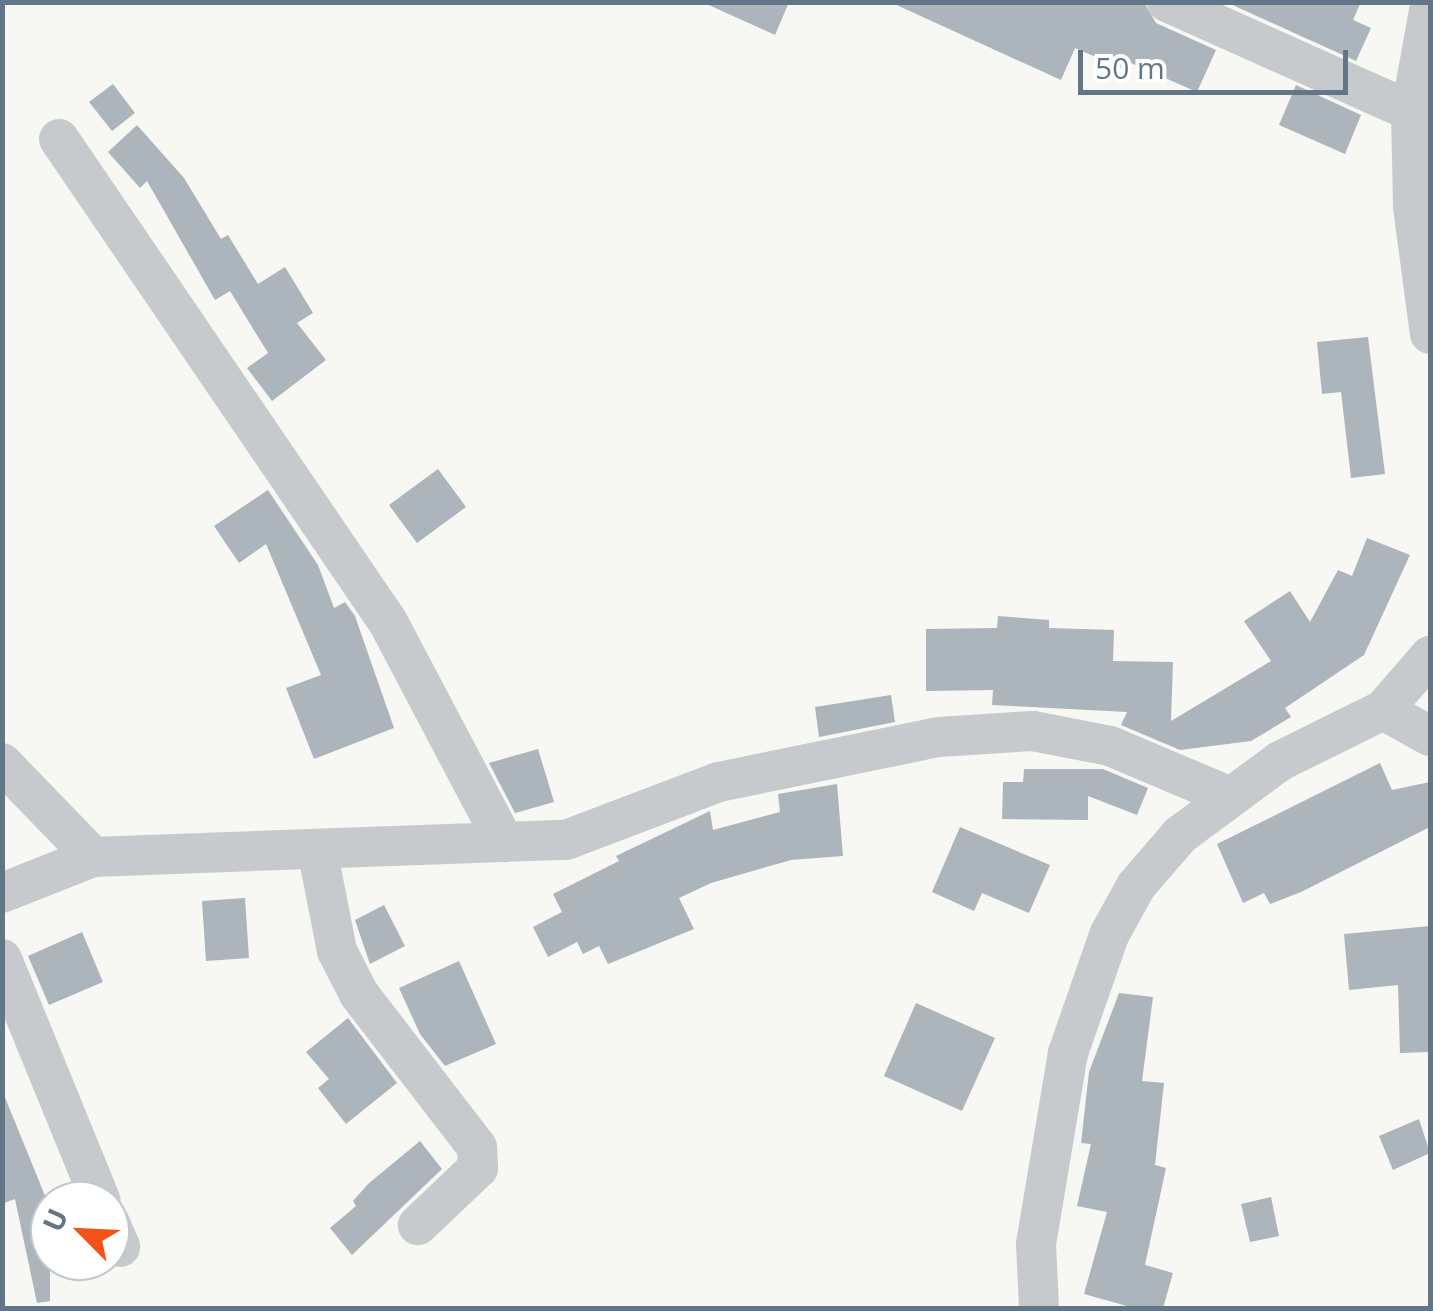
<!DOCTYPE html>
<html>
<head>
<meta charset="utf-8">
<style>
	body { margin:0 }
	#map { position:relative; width:1433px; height:1311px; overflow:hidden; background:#f7f7f3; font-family:"Open Sans",sans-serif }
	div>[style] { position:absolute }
	.building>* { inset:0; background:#acb5bb }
	.street>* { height:40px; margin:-20px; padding:0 20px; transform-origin:20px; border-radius:20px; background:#c6cacd }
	span { translate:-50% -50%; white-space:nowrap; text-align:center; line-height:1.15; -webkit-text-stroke:10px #fff; paint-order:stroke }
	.frame { position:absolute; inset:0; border:5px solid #637687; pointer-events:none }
	.north { position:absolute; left:30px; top:1181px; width:100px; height:100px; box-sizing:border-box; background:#fff; border:2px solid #c1c8cf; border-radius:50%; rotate:294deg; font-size:28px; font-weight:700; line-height:40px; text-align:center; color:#637687 }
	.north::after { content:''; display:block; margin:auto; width:35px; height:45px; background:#f35317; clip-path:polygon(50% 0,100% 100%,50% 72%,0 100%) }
	.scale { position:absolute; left:1078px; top:50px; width:270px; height:45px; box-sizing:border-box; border:5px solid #637687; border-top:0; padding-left:12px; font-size:30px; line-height:35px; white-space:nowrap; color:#637687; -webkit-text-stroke:8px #fff; paint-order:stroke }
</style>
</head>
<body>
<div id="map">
	<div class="building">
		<i style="clip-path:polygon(702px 2px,789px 2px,775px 35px)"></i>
		<i style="clip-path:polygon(890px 2px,1144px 2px,1156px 23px,1216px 50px,1197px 92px,1124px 60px,1121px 68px,1075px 48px,1061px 80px)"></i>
		<i style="clip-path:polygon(1226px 2px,1361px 2px,1353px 20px,1371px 28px,1356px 61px)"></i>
		<i style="clip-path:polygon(113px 84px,135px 113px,112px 131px,89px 102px)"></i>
		<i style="clip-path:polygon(1296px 85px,1361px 115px,1345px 154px,1279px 125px)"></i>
		<i style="clip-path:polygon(137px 125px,184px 178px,221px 239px,228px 235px,258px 284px,285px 267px,313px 313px,297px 323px,326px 360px,272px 401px,247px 368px,268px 353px,230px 291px,215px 300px,147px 181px,140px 188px,108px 152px)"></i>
		<i style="clip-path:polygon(1368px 337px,1385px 474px,1351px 478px,1341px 392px,1322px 394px,1317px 342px)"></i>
		<i style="clip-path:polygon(438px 469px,466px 507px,417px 543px,389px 505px)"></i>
		<i style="clip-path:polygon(268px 490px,318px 565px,334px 608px,345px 602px,355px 616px,394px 728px,314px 759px,286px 688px,321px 675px,266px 544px,239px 563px,214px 526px)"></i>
		<i style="clip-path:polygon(1367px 538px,1410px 555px,1364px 655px,1285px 708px,1291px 717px,1251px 741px,1180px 750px,1121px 725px,1127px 712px,992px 705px,993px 690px,926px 691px,926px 629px,997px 628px,998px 616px,1049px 620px,1049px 628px,1114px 630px,1113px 661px,1173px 662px,1171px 721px,1271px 661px,1244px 621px,1290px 591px,1310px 622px,1338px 570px,1352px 576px)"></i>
		<i style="clip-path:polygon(891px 695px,895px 722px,819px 737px,815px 707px)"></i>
		<i style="clip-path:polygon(538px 749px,554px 802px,515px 813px,489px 763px)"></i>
		<i style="clip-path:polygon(1380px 763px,1392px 790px,1430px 782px,1430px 827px,1301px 892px,1270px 904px,1264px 893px,1243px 903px,1217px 844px)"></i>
		<i style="clip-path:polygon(1024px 769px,1103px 769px,1148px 788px,1137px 815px,1088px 796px,1088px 820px,1002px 819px,1003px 782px,1023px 782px)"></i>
		<i style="clip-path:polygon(837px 784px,843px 856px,791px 860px,711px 883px,679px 898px,694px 929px,608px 964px,599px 946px,583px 954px,577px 942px,548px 957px,533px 927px,562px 912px,553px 894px,619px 861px,616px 856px,710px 811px,713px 830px,780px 812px,778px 794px)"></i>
		<i style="clip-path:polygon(960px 827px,1050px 865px,1029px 913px,982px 893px,974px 911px,932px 892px)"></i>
		<i style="clip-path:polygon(245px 898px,249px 958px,206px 961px,202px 901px)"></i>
		<i style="clip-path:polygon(384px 905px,405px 946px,370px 964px,355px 920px)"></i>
		<i style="clip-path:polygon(1430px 926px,1430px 1052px,1400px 1053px,1398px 985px,1349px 990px,1344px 934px)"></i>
		<i style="clip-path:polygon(82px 932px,103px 982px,49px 1005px,28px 956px)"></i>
		<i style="clip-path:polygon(459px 961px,496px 1044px,445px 1066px,420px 1034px,399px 988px)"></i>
		<i style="clip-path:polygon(1119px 993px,1153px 997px,1142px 1081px,1164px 1083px,1155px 1165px,1166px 1168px,1145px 1265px,1173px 1273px,1163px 1308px,1134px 1308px,1084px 1294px,1107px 1212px,1077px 1206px,1091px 1144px,1081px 1143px,1089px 1072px)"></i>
		<i style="clip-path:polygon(916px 1003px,995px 1038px,962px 1111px,884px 1076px)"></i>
		<i style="clip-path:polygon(348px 1018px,397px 1083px,346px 1124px,318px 1088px,329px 1079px,306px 1052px)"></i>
		<i style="clip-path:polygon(2px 1090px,50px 1208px,50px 1301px,37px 1303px,15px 1199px,2px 1204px)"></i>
		<i style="clip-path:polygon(1419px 1119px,1430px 1153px,1393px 1170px,1379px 1136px)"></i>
		<i style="clip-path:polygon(420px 1141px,442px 1169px,352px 1255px,330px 1228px,356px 1206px,353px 1201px,368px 1184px)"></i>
		<i style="clip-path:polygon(1271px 1197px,1279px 1236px,1250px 1242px,1241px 1204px)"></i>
	</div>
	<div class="street">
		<i style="left:1167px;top:2px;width:267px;rotate:24.1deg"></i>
		<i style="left:1430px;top:5px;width:108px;rotate:100.2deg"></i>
		<i style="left:1411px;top:111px;width:96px;rotate:88.8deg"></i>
		<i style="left:1413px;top:207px;width:128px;rotate:82.4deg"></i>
		<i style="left:59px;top:139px;width:584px;rotate:55.74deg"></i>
		<i style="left:388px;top:622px;width:249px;rotate:62.2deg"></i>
		<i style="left:1383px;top:710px;width:54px;rotate:29deg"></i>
		<i style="left:2px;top:763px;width:131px;rotate:45.9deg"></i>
		<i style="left:318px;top:854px;width:99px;rotate:78.9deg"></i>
		<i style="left:337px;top:951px;width:48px;rotate:62.9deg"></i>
		<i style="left:359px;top:994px;width:193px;rotate:52.4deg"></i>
		<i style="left:477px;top:1147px;width:21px;rotate:87deg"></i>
		<i style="left:478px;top:1168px;width:83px;rotate:136.5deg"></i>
		<i style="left:2px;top:893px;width:98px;rotate:-21.6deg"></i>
		<i style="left:93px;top:857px;width:473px;rotate:-2.1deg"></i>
		<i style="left:566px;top:840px;width:164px;rotate:-20.8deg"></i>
		<i style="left:719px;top:782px;width:225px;rotate:-11.6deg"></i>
		<i style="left:939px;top:737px;width:94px;rotate:-3.7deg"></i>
		<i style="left:1033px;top:731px;width:78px;rotate:11deg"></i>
		<i style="left:1110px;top:746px;width:131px;rotate:22.9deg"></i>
		<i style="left:2px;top:959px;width:261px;rotate:67.8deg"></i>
		<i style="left:110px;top:1223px;width:26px;rotate:67deg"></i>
		<i style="left:1039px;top:1308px;width:64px;rotate:-92.7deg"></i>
		<i style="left:1036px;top:1244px;width:194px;rotate:-80.5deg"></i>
		<i style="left:1068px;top:1053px;width:125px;rotate:-70.8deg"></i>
		<i style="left:1109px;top:935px;width:56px;rotate:-61.1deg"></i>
		<i style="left:1136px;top:886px;width:67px;rotate:-49.2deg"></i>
		<i style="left:1180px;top:835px;width:124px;rotate:-36.5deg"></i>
		<i style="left:1280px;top:761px;width:115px;rotate:-26.3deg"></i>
		<i style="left:1383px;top:710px;width:72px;rotate:-49deg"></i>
	</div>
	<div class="frame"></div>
	<div class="north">U</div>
	<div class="scale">50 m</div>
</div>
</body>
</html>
